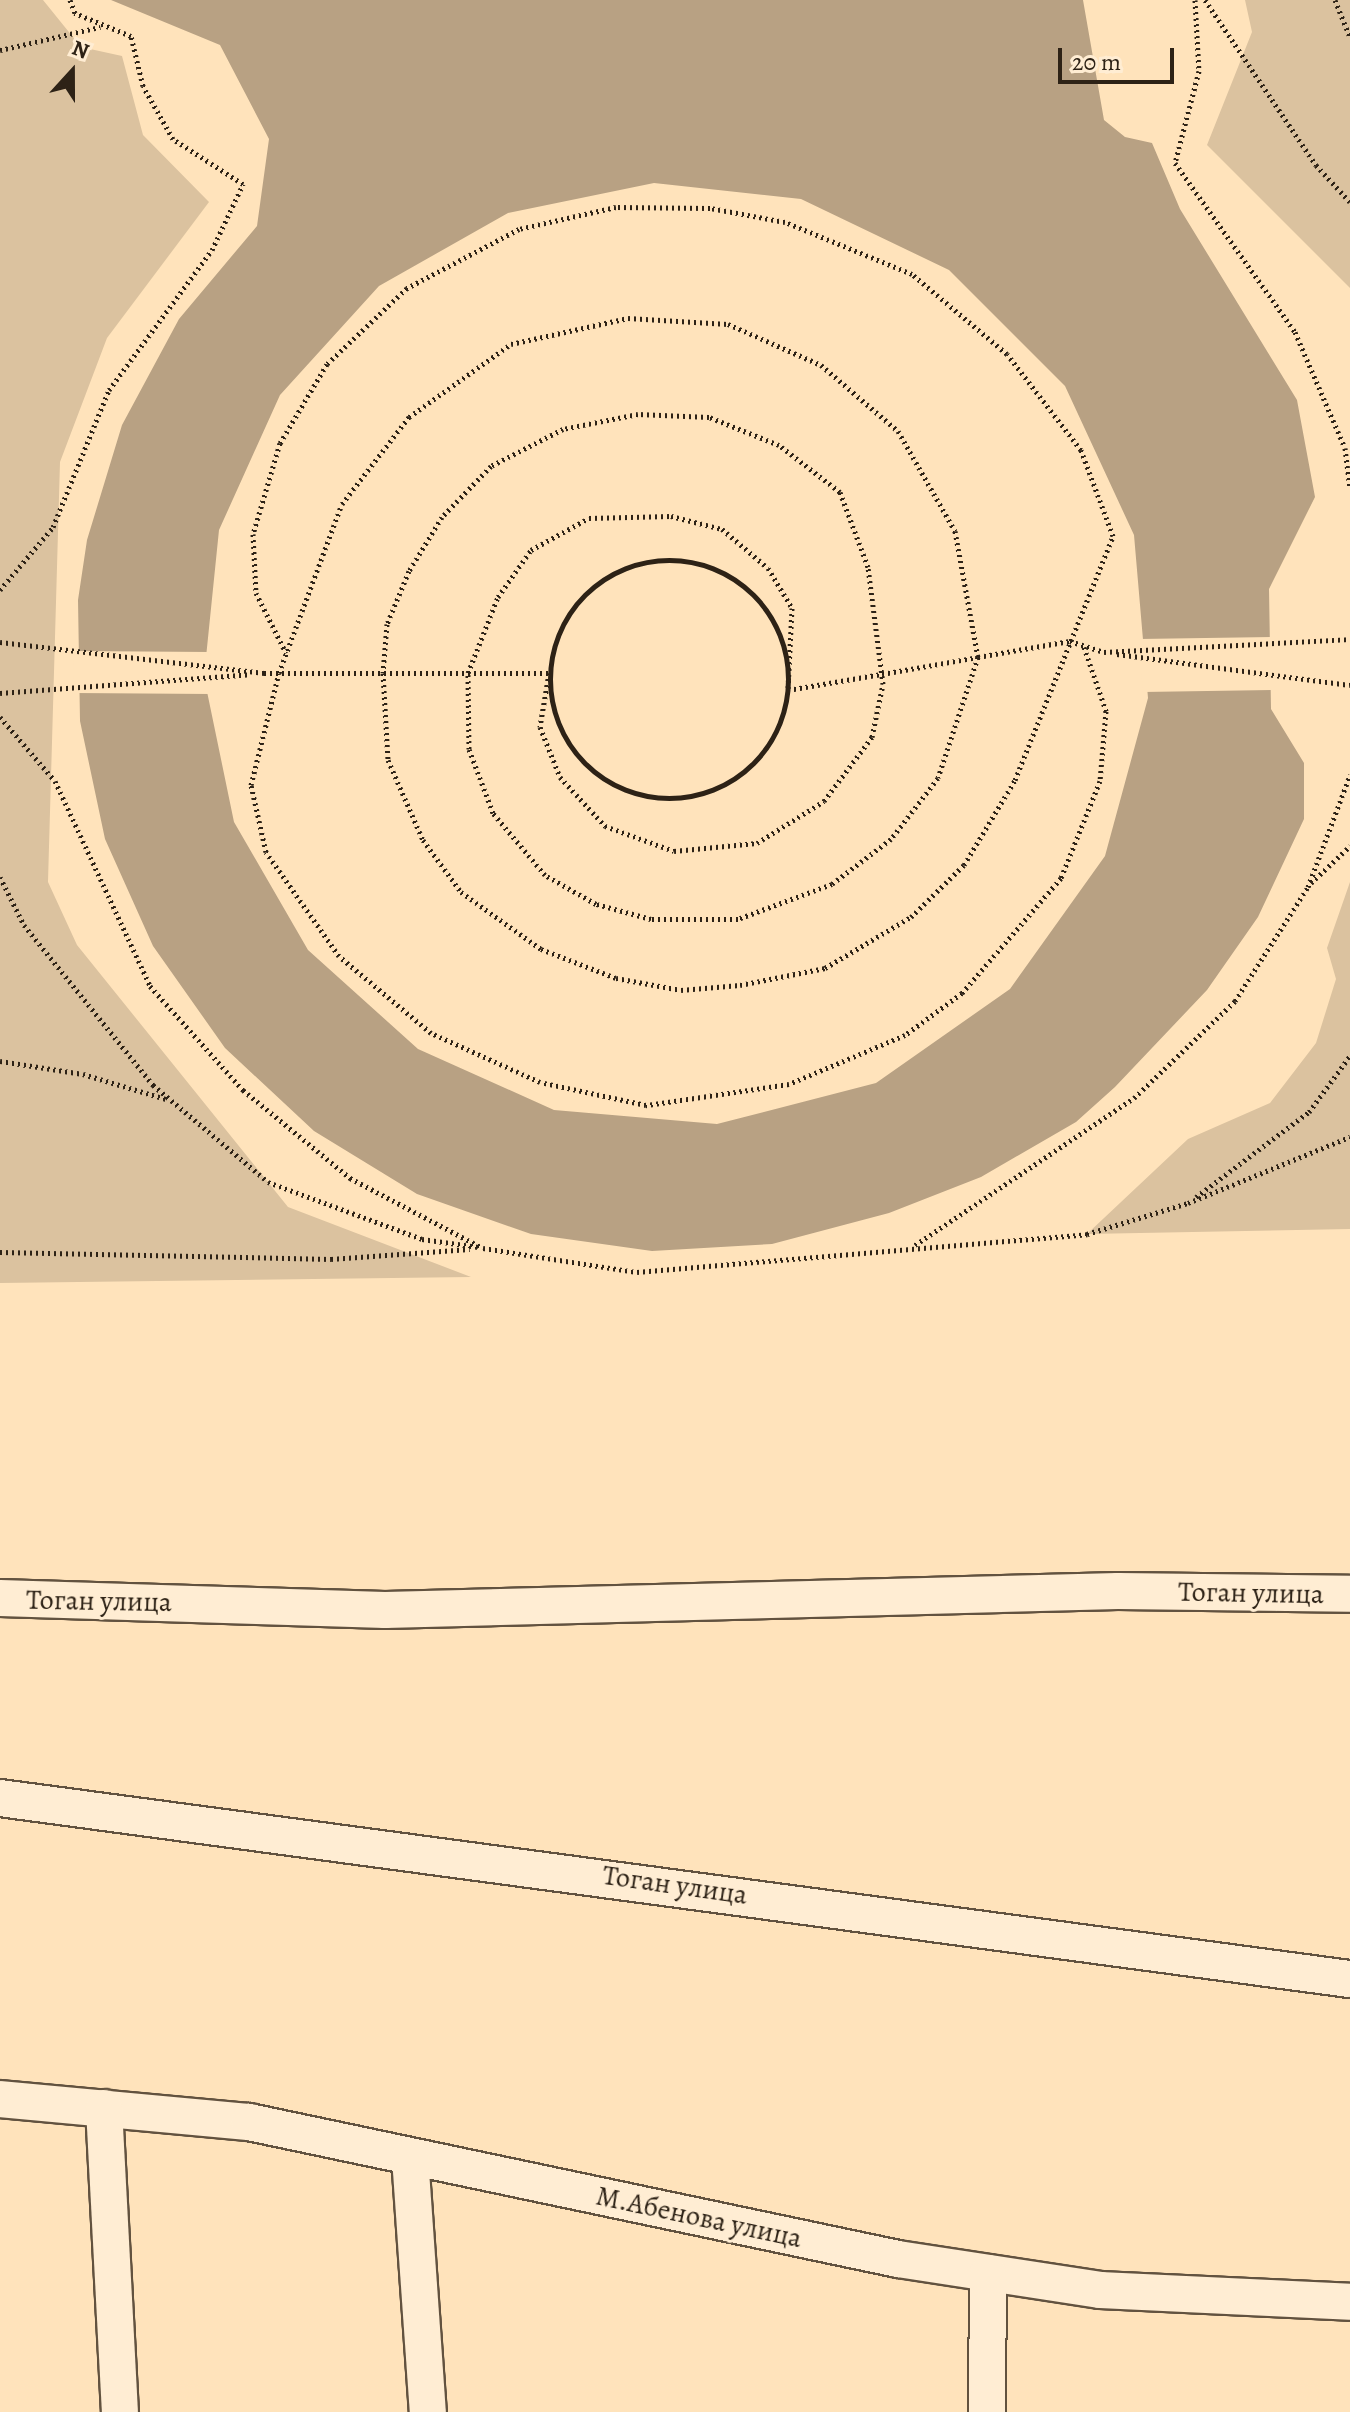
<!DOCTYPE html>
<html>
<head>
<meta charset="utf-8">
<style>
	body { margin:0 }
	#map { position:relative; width:1350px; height:2412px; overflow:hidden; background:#ffe3bb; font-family:Alegreya,serif }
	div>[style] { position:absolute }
	.green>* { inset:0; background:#dbc29f }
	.water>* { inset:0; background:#b8a183 }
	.pier>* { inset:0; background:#ffe3bb }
	.path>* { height:5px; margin-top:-2.5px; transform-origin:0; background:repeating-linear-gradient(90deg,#2d2216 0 2px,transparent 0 6px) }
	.path>.ring { margin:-2.5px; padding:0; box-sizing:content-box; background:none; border:5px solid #2d2216; border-radius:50% }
	.roads { filter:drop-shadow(2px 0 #62523f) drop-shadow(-2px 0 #62523f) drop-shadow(0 2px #62523f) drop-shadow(0 -2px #62523f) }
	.street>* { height:36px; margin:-18px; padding:0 18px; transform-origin:18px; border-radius:18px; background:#ffedd3 }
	span { translate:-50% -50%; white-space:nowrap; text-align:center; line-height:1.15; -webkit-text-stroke:6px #ffedd3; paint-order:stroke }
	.street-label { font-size:28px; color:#2d2216 }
	.north { position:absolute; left:32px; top:32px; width:80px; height:80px; -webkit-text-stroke:6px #ffedd3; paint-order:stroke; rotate:21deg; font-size:22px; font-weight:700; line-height:32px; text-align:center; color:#2d2216 }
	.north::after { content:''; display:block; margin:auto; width:28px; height:36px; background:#2d2216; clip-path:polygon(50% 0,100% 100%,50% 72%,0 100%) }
	.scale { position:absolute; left:1058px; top:48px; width:116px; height:36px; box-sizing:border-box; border:4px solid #2d2216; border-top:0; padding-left:10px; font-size:24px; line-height:28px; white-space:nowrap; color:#2d2216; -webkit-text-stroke:6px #ffedd3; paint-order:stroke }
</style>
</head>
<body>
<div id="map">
	<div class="green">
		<i style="clip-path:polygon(0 0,43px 0,81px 47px,122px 56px,143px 135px,209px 202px,107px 338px,60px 462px,48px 882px,77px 945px,288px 1207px,471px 1277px,0 1283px)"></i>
		<i style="clip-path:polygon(1245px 0,1350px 0,1350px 288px,1207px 145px,1252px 32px)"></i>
		<i style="clip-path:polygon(1350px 882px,1350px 1229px,1087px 1234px,1188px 1139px,1270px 1103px,1316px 1043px,1336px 979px,1327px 948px)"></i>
	</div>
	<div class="water">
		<i style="clip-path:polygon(evenodd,111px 0,1083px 0,1104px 120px,1125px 137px,1152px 143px,1180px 209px,1297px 400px,1315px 497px,1269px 589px,1271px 709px,1304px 763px,1304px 819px,1258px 917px,1207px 990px,1115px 1087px,1076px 1122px,981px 1177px,889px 1213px,772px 1244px,652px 1251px,531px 1234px,417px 1194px,314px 1131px,225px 1048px,153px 946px,105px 839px,80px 721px,78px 600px,87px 540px,122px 425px,179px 319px,257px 226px,269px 139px,220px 45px,111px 0,654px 183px,801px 199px,949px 270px,1065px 386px,1134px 535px,1148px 698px,1105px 856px,1010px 989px,876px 1083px,717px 1124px,554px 1110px,418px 1049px,308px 950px,234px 822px,204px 677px,219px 530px,280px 395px,379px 286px,508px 213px,654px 183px)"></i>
	</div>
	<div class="pier">
		<i style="clip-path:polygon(1274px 637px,1274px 690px,1143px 692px,1139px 639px)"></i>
		<i style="clip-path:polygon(73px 651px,210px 652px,211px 694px,74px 693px)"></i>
	</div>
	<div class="path">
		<i style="left:1195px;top:0;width:71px;rotate:86.8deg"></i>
		<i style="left:1199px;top:71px;width:95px;rotate:104.6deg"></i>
		<i style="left:1175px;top:163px;width:207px;rotate:54.6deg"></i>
		<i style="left:1295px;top:332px;width:126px;rotate:66.7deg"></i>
		<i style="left:1345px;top:448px;width:41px;rotate:83deg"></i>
		<i style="left:1205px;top:0;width:199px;rotate:56.1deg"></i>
		<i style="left:1316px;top:165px;width:50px;rotate:47.4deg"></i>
		<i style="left:1335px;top:0;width:40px;rotate:68deg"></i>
		<i style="left:0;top:50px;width:103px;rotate:-13deg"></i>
		<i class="ring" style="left:550px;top:560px;width:233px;height:233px"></i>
		<i style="left:0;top:590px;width:82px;rotate:-49.9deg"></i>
		<i style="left:53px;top:527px;width:148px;rotate:-67.8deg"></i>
		<i style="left:109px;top:390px;width:174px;rotate:-53.7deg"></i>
		<i style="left:212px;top:250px;width:73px;rotate:-64.8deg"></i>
		<i style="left:243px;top:184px;width:83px;rotate:-147.3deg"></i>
		<i style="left:173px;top:139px;width:61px;rotate:-119.5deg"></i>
		<i style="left:143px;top:86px;width:51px;rotate:-103.5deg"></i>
		<i style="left:131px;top:36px;width:61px;rotate:-157.7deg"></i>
		<i style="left:75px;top:13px;width:14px;rotate:-111deg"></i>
		<i style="left:0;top:642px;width:266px;rotate:6.7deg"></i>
		<i style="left:264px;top:673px;width:285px"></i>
		<i style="left:549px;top:673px;width:55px;rotate:99.5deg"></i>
		<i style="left:540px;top:727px;width:54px;rotate:68.2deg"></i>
		<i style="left:560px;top:777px;width:67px;rotate:47.4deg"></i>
		<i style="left:605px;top:826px;width:73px;rotate:19.9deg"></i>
		<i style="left:674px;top:851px;width:83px;rotate:-5.5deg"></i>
		<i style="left:757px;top:843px;width:79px;rotate:-32.1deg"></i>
		<i style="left:824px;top:801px;width:80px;rotate:-53.1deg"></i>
		<i style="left:872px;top:737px;width:54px;rotate:-78.3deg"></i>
		<i style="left:883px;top:684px;width:118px;rotate:-97.3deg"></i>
		<i style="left:868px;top:567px;width:80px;rotate:-110.5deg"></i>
		<i style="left:840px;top:492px;width:77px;rotate:-142.4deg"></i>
		<i style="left:779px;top:445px;width:75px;rotate:-158.2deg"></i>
		<i style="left:709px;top:417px;width:71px;rotate:-177.6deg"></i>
		<i style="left:638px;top:414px;width:76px;rotate:168.7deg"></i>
		<i style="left:563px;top:429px;width:81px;rotate:152.8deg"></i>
		<i style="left:491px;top:466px;width:71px;rotate:133.9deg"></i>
		<i style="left:442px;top:517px;width:63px;rotate:121.4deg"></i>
		<i style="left:409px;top:571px;width:57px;rotate:112.5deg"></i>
		<i style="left:387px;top:624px;width:49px;rotate:94.7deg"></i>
		<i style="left:383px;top:673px;width:87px;rotate:86.7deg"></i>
		<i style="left:388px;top:760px;width:87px;rotate:66.4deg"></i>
		<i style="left:423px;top:840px;width:64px;rotate:53.8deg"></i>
		<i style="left:461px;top:892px;width:98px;rotate:35.5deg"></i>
		<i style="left:541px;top:949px;width:80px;rotate:21.1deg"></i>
		<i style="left:616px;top:978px;width:66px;rotate:10.5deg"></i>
		<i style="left:681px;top:990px;width:59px;rotate:-4.8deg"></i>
		<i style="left:740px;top:985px;width:87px;rotate:-11.3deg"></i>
		<i style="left:825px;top:968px;width:100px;rotate:-30.7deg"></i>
		<i style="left:911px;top:917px;width:74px;rotate:-44.5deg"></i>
		<i style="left:964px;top:865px;width:99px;rotate:-59deg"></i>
		<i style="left:1015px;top:780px;width:263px;rotate:-68.1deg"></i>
		<i style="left:1113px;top:536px;width:92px;rotate:-110.4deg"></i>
		<i style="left:1081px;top:450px;width:121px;rotate:-127.6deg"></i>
		<i style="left:1007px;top:354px;width:124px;rotate:-139.9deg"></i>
		<i style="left:912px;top:274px;width:137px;rotate:-157.7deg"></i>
		<i style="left:785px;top:222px;width:76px;rotate:-169.4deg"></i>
		<i style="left:710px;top:208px;width:94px;rotate:-179.4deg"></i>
		<i style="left:616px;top:207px;width:99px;rotate:167.2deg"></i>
		<i style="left:519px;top:229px;width:127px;rotate:152.2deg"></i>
		<i style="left:407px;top:288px;width:110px;rotate:136.5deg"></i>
		<i style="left:327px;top:364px;width:92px;rotate:120.7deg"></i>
		<i style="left:280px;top:443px;width:95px;rotate:106.5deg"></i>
		<i style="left:253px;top:534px;width:59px;rotate:87.1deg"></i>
		<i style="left:256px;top:593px;width:67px;rotate:63.4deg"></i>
		<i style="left:1084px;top:647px;width:68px;rotate:71deg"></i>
		<i style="left:1106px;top:711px;width:70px;rotate:94.9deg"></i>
		<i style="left:1100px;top:781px;width:105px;rotate:111.9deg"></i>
		<i style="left:1061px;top:878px;width:152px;rotate:130.7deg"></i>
		<i style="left:962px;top:993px;width:71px;rotate:143.6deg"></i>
		<i style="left:905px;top:1035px;width:126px;rotate:157.1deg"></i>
		<i style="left:789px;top:1084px;width:145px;rotate:171.6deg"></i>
		<i style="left:646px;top:1105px;width:108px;rotate:-167.8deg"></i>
		<i style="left:540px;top:1082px;width:120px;rotate:-155.8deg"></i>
		<i style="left:431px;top:1033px;width:120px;rotate:-140.1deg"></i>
		<i style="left:339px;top:956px;width:127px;rotate:-125.1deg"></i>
		<i style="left:266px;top:852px;width:69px;rotate:-102.6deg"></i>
		<i style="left:251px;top:785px;width:115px;rotate:-76deg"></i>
		<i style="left:279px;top:673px;width:180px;rotate:-69.6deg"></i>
		<i style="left:342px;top:504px;width:110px;rotate:-52.4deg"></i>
		<i style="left:409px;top:417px;width:125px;rotate:-35.6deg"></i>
		<i style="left:511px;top:344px;width:120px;rotate:-12.5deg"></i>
		<i style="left:628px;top:318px;width:100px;rotate:3.4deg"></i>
		<i style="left:728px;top:324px;width:102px;rotate:23.8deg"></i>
		<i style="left:821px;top:365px;width:101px;rotate:40.6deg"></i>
		<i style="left:898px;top:431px;width:115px;rotate:60.3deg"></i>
		<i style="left:955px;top:531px;width:128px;rotate:79.7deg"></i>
		<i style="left:978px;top:657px;width:127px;rotate:108.3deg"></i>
		<i style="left:938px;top:778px;width:77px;rotate:127.6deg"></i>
		<i style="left:891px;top:839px;width:74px;rotate:142.7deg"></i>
		<i style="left:832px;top:884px;width:100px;rotate:159.6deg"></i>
		<i style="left:738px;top:919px;width:87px;rotate:180deg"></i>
		<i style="left:651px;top:919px;width:57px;rotate:-164.7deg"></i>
		<i style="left:596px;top:904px;width:59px;rotate:-150.4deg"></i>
		<i style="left:545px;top:875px;width:81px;rotate:-130deg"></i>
		<i style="left:493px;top:813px;width:68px;rotate:-110.6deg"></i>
		<i style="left:469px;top:749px;width:76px;rotate:-90.8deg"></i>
		<i style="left:468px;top:673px;width:82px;rotate:-68.5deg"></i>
		<i style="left:498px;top:597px;width:57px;rotate:-54.9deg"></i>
		<i style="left:531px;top:550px;width:66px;rotate:-28.9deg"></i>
		<i style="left:589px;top:518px;width:82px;rotate:-1.4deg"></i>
		<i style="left:671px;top:516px;width:53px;rotate:14.3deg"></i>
		<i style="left:722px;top:529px;width:60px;rotate:40.3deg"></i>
		<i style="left:768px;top:568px;width:47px;rotate:59deg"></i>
		<i style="left:792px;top:608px;width:82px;rotate:92.8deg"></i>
		<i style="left:788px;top:690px;width:95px;rotate:-9.7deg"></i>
		<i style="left:882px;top:674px;width:97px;rotate:-10deg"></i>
		<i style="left:978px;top:657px;width:93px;rotate:-9.9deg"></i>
		<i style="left:1070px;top:641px;width:36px;rotate:18deg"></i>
		<i style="left:1104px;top:652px;width:246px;rotate:-3deg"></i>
		<i style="left:1117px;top:654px;width:235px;rotate:7.6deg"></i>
		<i style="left:0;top:693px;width:251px;rotate:-4.3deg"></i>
		<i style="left:0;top:717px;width:84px;rotate:49.3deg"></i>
		<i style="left:55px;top:781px;width:226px;rotate:65.1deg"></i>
		<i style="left:150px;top:986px;width:140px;rotate:48.2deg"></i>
		<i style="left:243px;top:1090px;width:139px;rotate:39.4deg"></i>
		<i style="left:350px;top:1178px;width:150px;rotate:27.8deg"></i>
		<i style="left:483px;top:1248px;width:156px;rotate:8.9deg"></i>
		<i style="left:637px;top:1272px;width:452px;rotate:-4.8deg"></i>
		<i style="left:1087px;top:1234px;width:106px;rotate:-17.1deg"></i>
		<i style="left:1188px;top:1203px;width:175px;rotate:-22.2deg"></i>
		<i style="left:0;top:877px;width:54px;rotate:63.4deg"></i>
		<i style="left:24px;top:925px;width:206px;rotate:51.1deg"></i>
		<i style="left:153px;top:1085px;width:150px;rotate:40.1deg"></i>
		<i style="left:268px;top:1182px;width:164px;rotate:20.3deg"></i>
		<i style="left:422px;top:1239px;width:57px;rotate:8.1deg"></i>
		<i style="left:1311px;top:883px;width:54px;rotate:-43.5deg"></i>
		<i style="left:0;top:1061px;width:84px;rotate:8.9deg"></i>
		<i style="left:83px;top:1074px;width:87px;rotate:16.8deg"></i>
		<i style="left:1196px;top:1197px;width:141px;rotate:-37deg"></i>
		<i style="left:1309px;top:1112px;width:69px;rotate:-53.8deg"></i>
		<i style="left:915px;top:1245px;width:264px;rotate:-33.9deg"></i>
		<i style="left:1134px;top:1098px;width:140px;rotate:-43.8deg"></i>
		<i style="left:1235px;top:1001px;width:135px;rotate:-57.4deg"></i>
		<i style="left:1308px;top:887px;width:120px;rotate:-69.4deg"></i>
		<i style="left:0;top:1252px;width:331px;rotate:1.2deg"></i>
		<i style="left:331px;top:1259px;width:139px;rotate:-4.1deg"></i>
	</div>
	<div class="roads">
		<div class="street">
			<i style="left:0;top:1598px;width:385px;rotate:1.8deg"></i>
			<i style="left:385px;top:1610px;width:733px;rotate:-1.48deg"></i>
			<i style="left:1118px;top:1591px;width:232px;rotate:0.7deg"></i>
			<i style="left:0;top:1798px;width:1362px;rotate:7.64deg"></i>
			<i style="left:0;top:2099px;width:250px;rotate:5.3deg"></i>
			<i style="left:249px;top:2122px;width:663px;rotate:11.92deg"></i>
			<i style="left:898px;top:2259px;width:204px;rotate:8.7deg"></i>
			<i style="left:1100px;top:2290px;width:250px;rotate:2.7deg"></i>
			<i style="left:104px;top:2108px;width:304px;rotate:87deg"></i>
			<i style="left:410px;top:2157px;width:256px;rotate:86deg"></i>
			<i style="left:987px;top:2412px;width:139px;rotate:-89.6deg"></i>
		</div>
	</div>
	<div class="street-label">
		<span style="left:1251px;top:1593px;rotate:1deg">Тоган улица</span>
		<span style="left:99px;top:1601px;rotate:1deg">Тоган улица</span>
		<span style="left:675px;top:1885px;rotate:8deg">Тоган улица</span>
		<span style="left:699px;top:2217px;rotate:12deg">М.Абенова улица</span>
	</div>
	<div class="north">N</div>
	<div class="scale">20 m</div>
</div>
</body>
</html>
